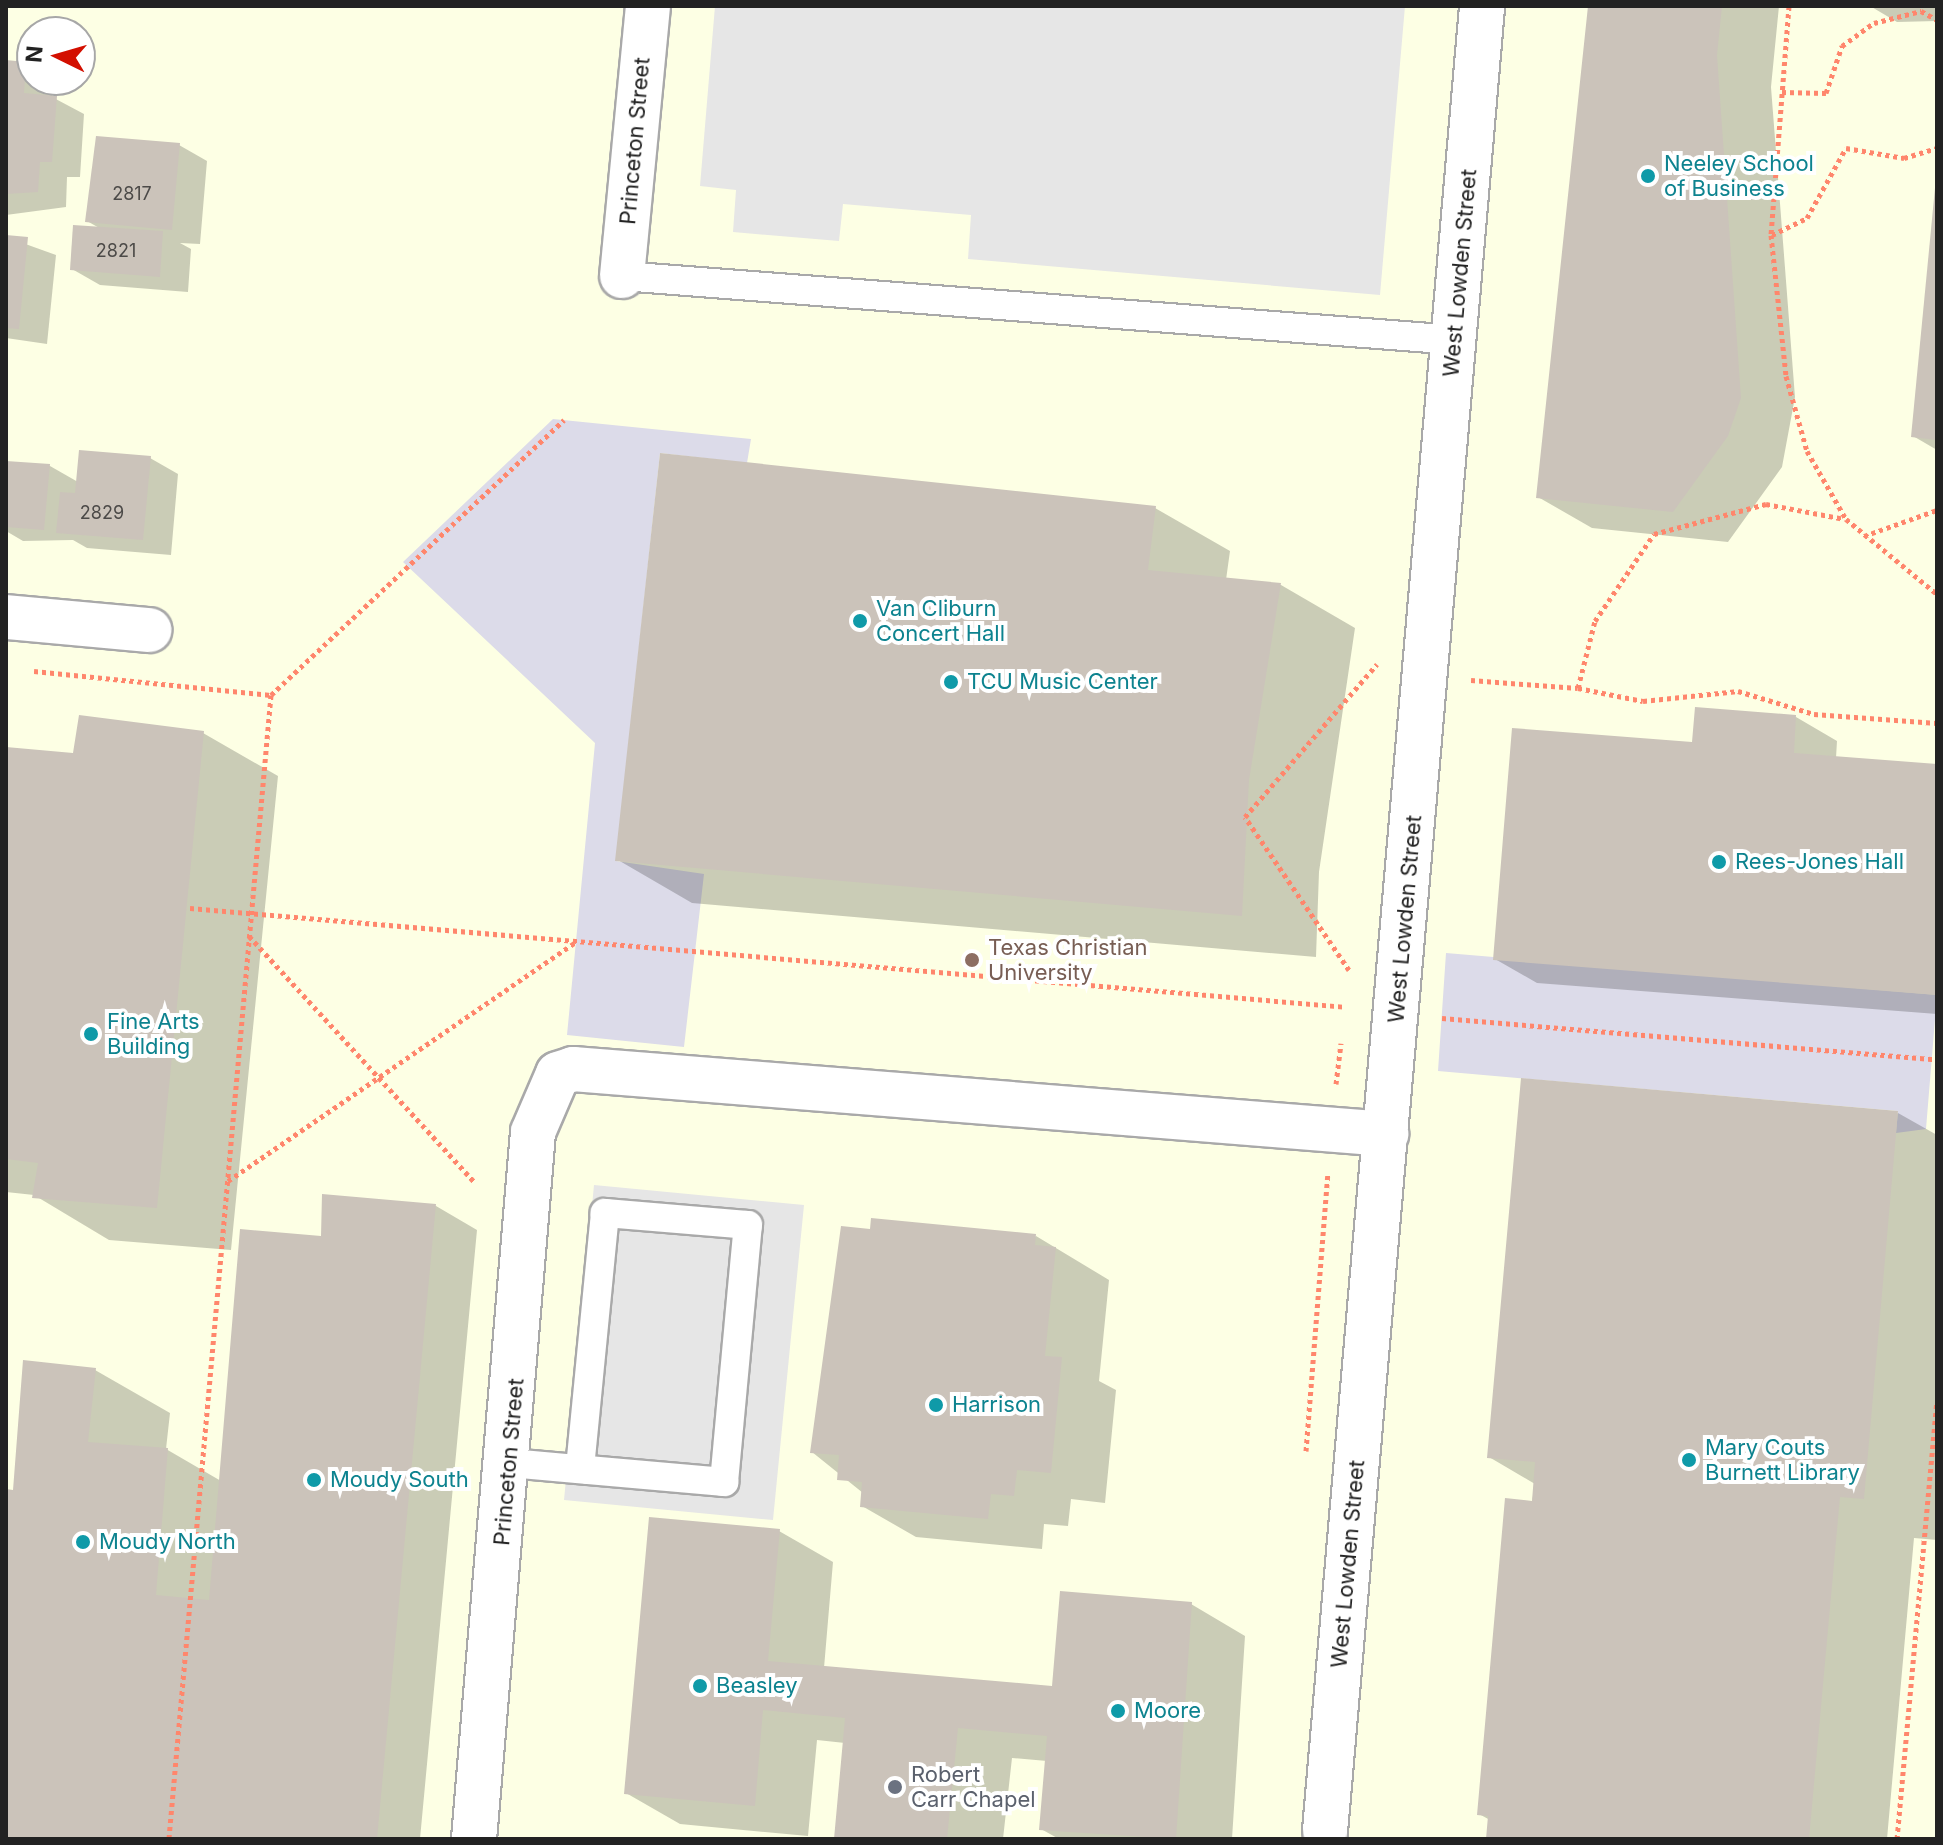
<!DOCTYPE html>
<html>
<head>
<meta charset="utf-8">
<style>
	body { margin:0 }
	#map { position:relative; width:1943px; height:1845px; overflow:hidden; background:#f3f0e8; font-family:Inter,sans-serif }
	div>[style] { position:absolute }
	.education>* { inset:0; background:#fdffe4 }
	.parking>* { inset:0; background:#e6e6e6 }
	.plaza>* { inset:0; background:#dcdbe9 }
	.shadow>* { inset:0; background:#0003 }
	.building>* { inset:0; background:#cbc3ba }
	.path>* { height:5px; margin-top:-2.5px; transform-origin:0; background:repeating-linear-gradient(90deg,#ff866c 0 4px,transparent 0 8px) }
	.roads { filter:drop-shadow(2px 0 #a9a9a9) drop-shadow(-2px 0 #a9a9a9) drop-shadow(0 2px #a9a9a9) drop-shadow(0 -2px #a9a9a9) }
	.service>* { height:28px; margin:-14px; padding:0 14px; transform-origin:14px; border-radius:14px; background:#fff }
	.minor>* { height:44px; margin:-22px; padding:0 22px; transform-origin:22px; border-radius:22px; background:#fff }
	.dots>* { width:22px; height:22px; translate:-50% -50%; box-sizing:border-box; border:4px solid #fff; border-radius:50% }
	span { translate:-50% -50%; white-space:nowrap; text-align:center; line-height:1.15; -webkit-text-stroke:8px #fff; paint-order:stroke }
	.number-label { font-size:18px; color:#4c4a48 }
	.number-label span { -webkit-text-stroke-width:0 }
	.street-label { font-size:22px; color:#222 }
	.culture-label { font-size:22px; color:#0d838f }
	.left { translate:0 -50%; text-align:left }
	.education-label { font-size:22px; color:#785e54 }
	.worship-label { font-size:22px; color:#5b616d }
	.frame { position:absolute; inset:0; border:8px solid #222; pointer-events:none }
	.north { position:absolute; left:16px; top:16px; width:80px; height:80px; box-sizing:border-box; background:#fff; border:2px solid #a7a7a7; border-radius:50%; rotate:275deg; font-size:22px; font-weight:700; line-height:32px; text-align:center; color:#222 }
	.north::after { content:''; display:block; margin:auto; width:28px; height:36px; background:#d30f00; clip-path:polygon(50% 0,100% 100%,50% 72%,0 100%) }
</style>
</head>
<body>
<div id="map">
	<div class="education">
		<i style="clip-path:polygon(evenodd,6px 6px,1937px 6px,1937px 1839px,6px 1839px,6px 6px,32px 32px,80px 32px,80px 80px,32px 80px,32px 32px)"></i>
	</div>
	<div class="parking">
		<i style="clip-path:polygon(715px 6px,1405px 6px,1380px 295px,968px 259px,971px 215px,843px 204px,839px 241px,733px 232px,736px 190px,700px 186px)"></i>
		<i style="clip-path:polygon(594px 1185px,804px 1205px,773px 1520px,564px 1500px)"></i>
	</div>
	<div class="plaza">
		<i style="clip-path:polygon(553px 419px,751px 439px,747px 463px,660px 453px,616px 861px,704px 874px,684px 1047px,567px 1035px,595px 743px,403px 562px)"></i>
		<i style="clip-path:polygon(1446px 953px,1937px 995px,1926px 1129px,1896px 1133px,1898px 1111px,1438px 1071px)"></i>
	</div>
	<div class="shadow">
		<i style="clip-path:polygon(1590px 6px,1779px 6px,1771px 87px,1795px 397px,1782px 467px,1728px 542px,1592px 528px,1538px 497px)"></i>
		<i style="clip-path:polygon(1870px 6px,1937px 6px,1937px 21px,1897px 22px)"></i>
		<i style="clip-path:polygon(6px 62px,32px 68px,32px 80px,53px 80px,52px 97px,84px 114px,80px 177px,67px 177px,66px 207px,6px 215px)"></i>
		<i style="clip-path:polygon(179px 145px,207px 161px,200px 244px,180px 243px,191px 249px,188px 292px,100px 285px,72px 269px,101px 229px,87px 221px)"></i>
		<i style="clip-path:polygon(1937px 192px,1937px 450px,1913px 436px)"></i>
		<i style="clip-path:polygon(6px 237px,56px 255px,47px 344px,6px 338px)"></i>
		<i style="clip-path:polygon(150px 458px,178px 474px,171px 555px,87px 548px,73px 540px,23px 541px,6px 531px,6px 463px,50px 466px,78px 482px)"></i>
		<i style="clip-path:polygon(1155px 508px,1230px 551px,1226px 580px,1281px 585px,1355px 628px,1319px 872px,1316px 957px,692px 903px,618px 860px)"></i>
		<i style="clip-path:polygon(1796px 717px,1837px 741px,1836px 758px,1937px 766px,1937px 1014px,1537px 983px,1495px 959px,1694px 744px)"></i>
		<i style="clip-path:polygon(203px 733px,278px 776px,231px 1250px,109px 1240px,34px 1195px,6px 1192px,6px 749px,75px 755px)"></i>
		<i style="clip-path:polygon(1898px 1113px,1937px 1135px,1937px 1540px,1914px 1538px,1887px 1839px,1488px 1839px,1490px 1820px,1479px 1814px,1535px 1484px,1489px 1457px)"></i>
		<i style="clip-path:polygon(324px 1196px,436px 1206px,477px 1230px,420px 1839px,6px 1839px,6px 1491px,15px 1492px,95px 1370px,170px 1413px,166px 1449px,221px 1481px,323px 1238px)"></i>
		<i style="clip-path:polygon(1036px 1236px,1109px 1280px,1099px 1381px,1116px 1390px,1105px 1503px,1071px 1499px,1068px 1526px,1044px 1524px,1042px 1549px,916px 1537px,862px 1506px,863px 1493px,812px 1452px)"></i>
		<i style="clip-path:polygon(779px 1531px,833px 1562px,824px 1668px,1053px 1688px,1191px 1604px,1245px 1636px,1232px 1839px,1059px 1839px,1041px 1829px,1047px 1761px,1012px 1758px,1003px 1839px,836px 1839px,845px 1743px,817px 1740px,808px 1836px,680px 1824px,626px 1793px)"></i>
	</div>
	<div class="building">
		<i style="clip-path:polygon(1588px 6px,1722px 6px,1717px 55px,1741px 398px,1728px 436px,1673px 512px,1536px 498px)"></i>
		<i style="clip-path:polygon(6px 60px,26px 62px,24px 93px,57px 96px,52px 162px,40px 162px,38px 192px,6px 194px)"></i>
		<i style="clip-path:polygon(96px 136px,180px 143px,172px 230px,85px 222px)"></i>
		<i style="clip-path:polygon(1935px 188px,1937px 188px,1937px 440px,1911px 437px)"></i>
		<i style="clip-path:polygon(73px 225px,163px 231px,160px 277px,70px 270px)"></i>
		<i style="clip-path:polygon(6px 235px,28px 237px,19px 329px,6px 328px)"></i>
		<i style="clip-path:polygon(79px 450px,151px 456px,143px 540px,56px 533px,60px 492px,75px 493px)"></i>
		<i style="clip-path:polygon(660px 453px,1156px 506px,1148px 570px,1281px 583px,1249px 780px,1242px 916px,615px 861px)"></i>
		<i style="clip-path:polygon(6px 461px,50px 464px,44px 530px,6px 527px)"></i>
		<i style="clip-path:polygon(1695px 707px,1796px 715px,1794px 753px,1937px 764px,1937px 995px,1493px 960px,1512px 728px,1692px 742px)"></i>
		<i style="clip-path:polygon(79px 715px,204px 731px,157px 1208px,32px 1198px,38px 1163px,6px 1159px,6px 747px,73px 753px)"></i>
		<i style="clip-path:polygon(1521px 1078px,1898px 1111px,1864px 1499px,1840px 1497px,1809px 1839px,1486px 1839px,1488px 1816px,1477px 1815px,1505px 1498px,1532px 1501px,1535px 1462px,1487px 1458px)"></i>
		<i style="clip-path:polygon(322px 1194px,436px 1204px,377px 1839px,6px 1839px,6px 1489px,13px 1490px,23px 1360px,96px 1368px,88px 1442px,168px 1448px,156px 1595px,209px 1600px,240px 1229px,321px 1236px)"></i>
		<i style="clip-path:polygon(871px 1218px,1036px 1234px,1035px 1245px,1056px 1247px,1045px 1356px,1062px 1357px,1051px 1473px,1017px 1470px,1014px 1496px,991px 1494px,988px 1519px,860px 1507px,862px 1482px,837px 1480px,839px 1455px,810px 1453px,841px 1226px,870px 1229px)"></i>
		<i style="clip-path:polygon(649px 1517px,780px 1529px,768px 1661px,1052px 1686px,1060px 1591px,1192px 1602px,1176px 1839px,1039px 1830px,1047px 1736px,958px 1728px,947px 1839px,834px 1839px,845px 1718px,763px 1710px,755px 1806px,624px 1794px)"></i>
	</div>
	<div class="path">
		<i style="left:1789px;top:6px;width:230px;rotate:94.5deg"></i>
		<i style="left:1771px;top:235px;width:142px;rotate:83.9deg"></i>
		<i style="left:1786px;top:376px;width:78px;rotate:74.4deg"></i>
		<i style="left:1807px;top:451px;width:78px;rotate:60.2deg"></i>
		<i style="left:1846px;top:519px;width:118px;rotate:39.5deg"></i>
		<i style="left:1782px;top:92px;width:44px;rotate:1.3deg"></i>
		<i style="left:1826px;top:93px;width:50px;rotate:-71.2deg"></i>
		<i style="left:1842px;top:46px;width:39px;rotate:-36deg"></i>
		<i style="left:1874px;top:23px;width:49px;rotate:-14.3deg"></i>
		<i style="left:1921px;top:11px;width:18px;rotate:29deg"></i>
		<i style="left:1772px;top:235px;width:39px;rotate:-26deg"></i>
		<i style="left:1807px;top:218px;width:80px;rotate:-60.9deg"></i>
		<i style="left:1846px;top:148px;width:59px;rotate:9.8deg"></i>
		<i style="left:1904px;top:158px;width:34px;rotate:-17deg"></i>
		<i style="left:1864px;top:536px;width:77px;rotate:-19.6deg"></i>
		<i style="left:34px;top:671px;width:238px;rotate:5.8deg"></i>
		<i style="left:271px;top:695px;width:1149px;rotate:95.1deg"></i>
		<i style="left:1471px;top:680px;width:107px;rotate:4.3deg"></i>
		<i style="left:1578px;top:688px;width:69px;rotate:-75.8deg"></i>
		<i style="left:1595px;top:621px;width:105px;rotate:-55.9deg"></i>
		<i style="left:1654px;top:534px;width:116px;rotate:-15deg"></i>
		<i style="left:1766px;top:504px;width:80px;rotate:10.8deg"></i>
		<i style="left:1578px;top:688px;width:66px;rotate:11.3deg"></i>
		<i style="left:1643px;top:701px;width:96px;rotate:-6deg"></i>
		<i style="left:1738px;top:691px;width:79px;rotate:16.8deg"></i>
		<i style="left:1814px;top:714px;width:123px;rotate:4.2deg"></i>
		<i style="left:271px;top:695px;width:402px;rotate:-43.2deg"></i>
		<i style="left:190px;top:908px;width:1160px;rotate:4.89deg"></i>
		<i style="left:249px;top:936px;width:335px;rotate:47.5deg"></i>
		<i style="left:1349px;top:970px;width:185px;rotate:-124.2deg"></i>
		<i style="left:1245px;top:817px;width:202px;rotate:-49.2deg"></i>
		<i style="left:1442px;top:1018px;width:497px;rotate:4.8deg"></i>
		<i style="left:1336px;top:1084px;width:41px;rotate:-83deg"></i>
		<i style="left:228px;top:1181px;width:422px;rotate:-34.5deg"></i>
		<i style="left:1306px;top:1451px;width:278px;rotate:-85.5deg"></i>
		<i style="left:1897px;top:1839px;width:438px;rotate:-84.8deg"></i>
	</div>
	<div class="roads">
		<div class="service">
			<i style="left:622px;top:276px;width:835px;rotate:4.39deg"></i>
			<i style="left:510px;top:1463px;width:78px;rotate:5.1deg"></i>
			<i style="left:588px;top:1470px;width:137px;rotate:5deg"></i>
			<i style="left:724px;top:1482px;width:258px;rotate:-84.7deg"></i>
			<i style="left:748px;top:1225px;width:144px;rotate:-175.2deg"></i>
			<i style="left:605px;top:1213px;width:257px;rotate:95.6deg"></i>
		</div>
		<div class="minor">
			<i style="left:622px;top:276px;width:271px;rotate:-84.5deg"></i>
			<i style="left:6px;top:617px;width:144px;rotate:5.2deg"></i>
			<i style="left:1325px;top:1831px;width:1832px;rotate:-85.08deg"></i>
			<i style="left:474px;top:1839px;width:709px;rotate:-85.23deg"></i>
			<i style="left:533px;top:1132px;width:63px;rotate:-66.7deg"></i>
			<i style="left:558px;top:1074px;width:16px;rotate:-18deg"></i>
			<i style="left:573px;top:1069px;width:816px;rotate:4.57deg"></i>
		</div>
	</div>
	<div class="dots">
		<i style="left:1648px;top:176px;background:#0f9aa8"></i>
		<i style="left:860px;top:621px;background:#0f9aa8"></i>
		<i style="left:951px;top:682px;background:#0f9aa8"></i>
		<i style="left:1719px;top:862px;background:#0f9aa8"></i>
		<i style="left:972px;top:960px;background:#8d6e63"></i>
		<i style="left:91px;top:1034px;background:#0f9aa8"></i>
		<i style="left:936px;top:1405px;background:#0f9aa8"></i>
		<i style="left:1689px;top:1460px;background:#0f9aa8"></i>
		<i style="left:314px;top:1480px;background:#0f9aa8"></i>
		<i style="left:83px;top:1542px;background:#0f9aa8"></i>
		<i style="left:700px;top:1686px;background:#0f9aa8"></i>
		<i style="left:1118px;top:1711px;background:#0f9aa8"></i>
		<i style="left:895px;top:1787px;background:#6b7280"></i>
	</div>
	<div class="number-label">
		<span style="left:132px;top:194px">2817</span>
		<span style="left:116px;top:251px">2821</span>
		<span style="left:102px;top:513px">2829</span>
	</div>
	<div class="street-label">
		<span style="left:635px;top:141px;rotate:-85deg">Princeton Street</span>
		<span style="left:1460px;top:273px;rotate:-85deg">West Lowden Street</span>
		<span style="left:1405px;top:919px;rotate:-85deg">West Lowden Street</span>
		<span style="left:509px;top:1462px;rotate:-85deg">Princeton Street</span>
		<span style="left:1348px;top:1564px;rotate:-85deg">West Lowden Street</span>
	</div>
	<div class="culture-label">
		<span class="left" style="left:1664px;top:176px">Neeley School<br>of Business</span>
		<span class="left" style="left:876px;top:621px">Van Cliburn<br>Concert Hall</span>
		<span class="left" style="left:967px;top:682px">TCU Music Center</span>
		<span class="left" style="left:1735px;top:862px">Rees-Jones Hall</span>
		<span class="left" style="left:107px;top:1034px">Fine Arts<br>Building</span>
		<span class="left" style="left:952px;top:1405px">Harrison</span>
		<span class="left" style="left:1705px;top:1460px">Mary Couts<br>Burnett Library</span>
		<span class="left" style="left:330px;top:1480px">Moudy South</span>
		<span class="left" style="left:99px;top:1542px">Moudy North</span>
		<span class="left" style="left:716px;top:1686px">Beasley</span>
		<span class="left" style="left:1134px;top:1711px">Moore</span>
	</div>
	<div class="education-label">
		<span class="left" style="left:988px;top:960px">Texas Christian<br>University</span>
	</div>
	<div class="worship-label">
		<span class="left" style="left:911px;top:1787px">Robert<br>Carr Chapel</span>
	</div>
	<div class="frame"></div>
	<div class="north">N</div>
</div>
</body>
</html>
